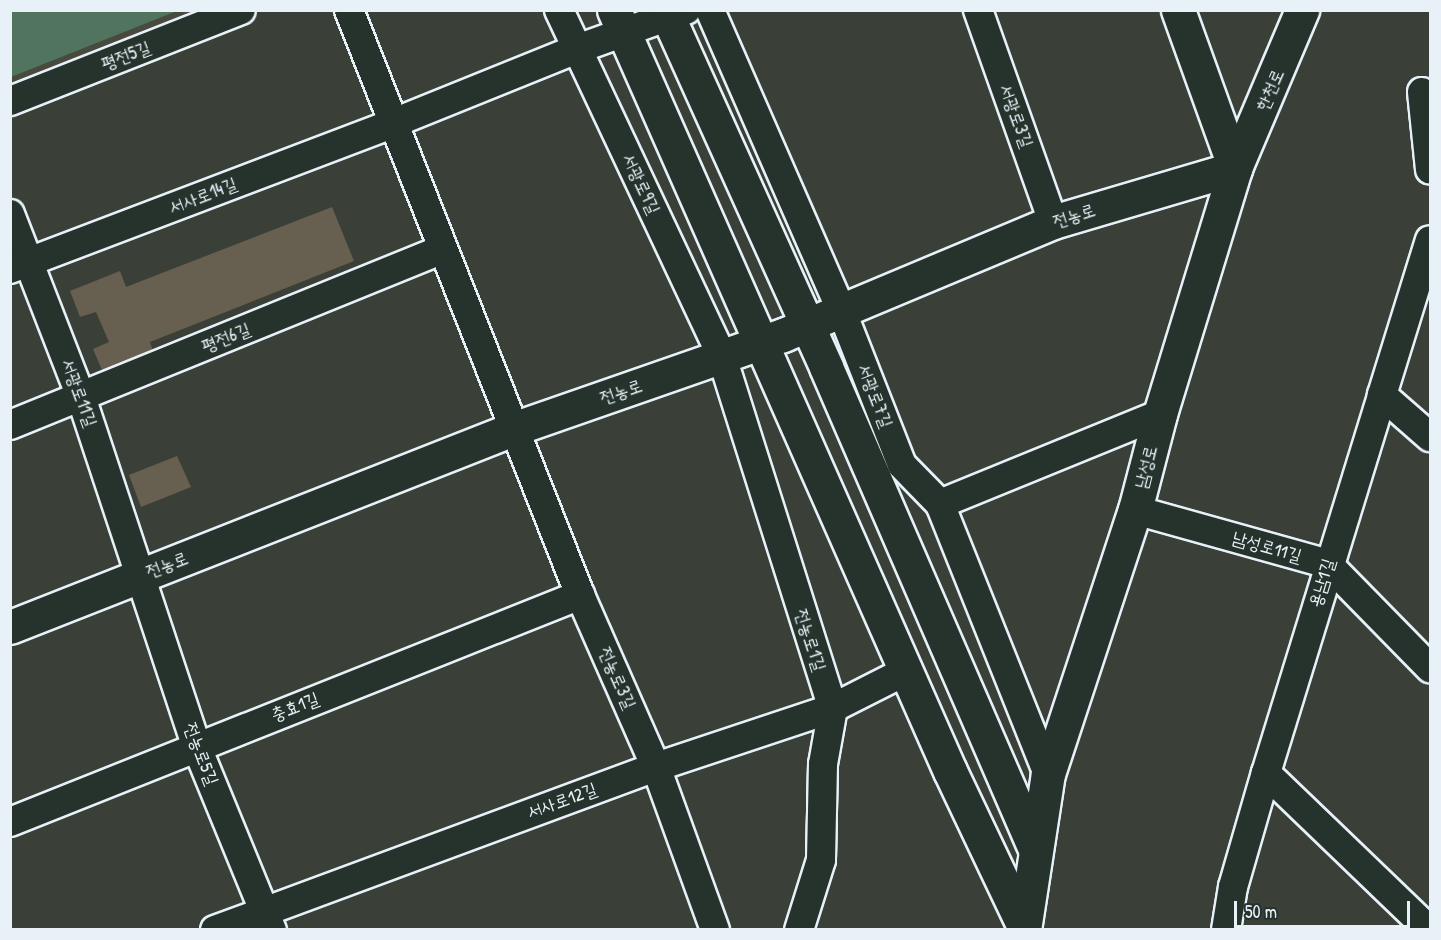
<!DOCTYPE html>
<html>
<head>
<meta charset="utf-8">
<style>
	body { margin:0 }
	#map { position:relative; width:1441px; height:940px; overflow:hidden; background:#3a4038; font-family:"Patrick Hand","Poor Story",sans-serif }
	div>[style] { position:absolute }
	.built>* { inset:0; background:#48493f }
	.green>* { inset:0; background:#51745f }
	.building>* { inset:0; background:#675f50 }
	.roads { filter:drop-shadow(2px 0 #e8f1f8) drop-shadow(-2px 0 #e8f1f8) drop-shadow(0 2px #e8f1f8) drop-shadow(0 -2px #e8f1f8) }
	.street>* { height:28px; margin:-14px; padding:0 14px; transform-origin:14px; border-radius:14px; background:#26332d }
	.secondary>* { height:33px; margin:-16.5px; padding:0 16.5px; transform-origin:16.5px; border-radius:16.5px; background:#26332d }
	span { translate:-50% -50%; white-space:nowrap; text-align:center; line-height:1.15; -webkit-text-stroke:6px #26332d; paint-order:stroke }
	.street-label { font-size:18px; color:#e8f1f8 }
	.frame { position:absolute; inset:0; border:12px solid #e8f1f8; pointer-events:none }
	.scale { position:absolute; left:1234px; top:901px; width:176px; height:27px; box-sizing:border-box; border:3px solid #e8f1f8; border-top:0; padding-left:8px; font-size:18px; line-height:21px; white-space:nowrap; color:#e8f1f8; -webkit-text-stroke:4px #26332d; paint-order:stroke }
</style>
</head>
<body>
<div id="map">
	<div class="built">
		<i style="clip-path:polygon(11px 11px,241px 11px,11px 101px)"></i>
	</div>
	<div class="green">
		<i style="clip-path:polygon(11px 10px,177px 10px,177px 11px,11px 77px)"></i>
	</div>
	<div class="building">
		<i style="clip-path:polygon(332px 207px,354px 261px,150px 342px,155px 357px,105px 377px,93px 349px,109px 342px,96px 312px,80px 317px,70px 291px,120px 271px,126px 287px)"></i>
		<i style="clip-path:polygon(177px 456px,191px 487px,141px 507px,129px 475px)"></i>
	</div>
	<div class="roads">
		<div class="street">
			<i style="left:349px;top:10px;width:629px;rotate:68.45deg"></i>
			<i style="left:580px;top:595px;width:188px;rotate:66.2deg"></i>
			<i style="left:656px;top:767px;width:173px;rotate:70.1deg"></i>
			<i style="left:559px;top:10px;width:383px;rotate:64.8deg"></i>
			<i style="left:722px;top:357px;width:368px;rotate:72.5deg"></i>
			<i style="left:833px;top:708px;width:57px;rotate:100.1deg"></i>
			<i style="left:823px;top:764px;width:96px;rotate:91.2deg"></i>
			<i style="left:821px;top:860px;width:73px;rotate:107.4deg"></i>
			<i style="left:710px;top:10px;width:330px;rotate:66.4deg"></i>
			<i style="left:842px;top:312px;width:164px;rotate:68.6deg"></i>
			<i style="left:902px;top:465px;width:54px;rotate:45.7deg"></i>
			<i style="left:940px;top:504px;width:291px;rotate:68.2deg"></i>
			<i style="left:978px;top:10px;width:225px;rotate:70.5deg"></i>
			<i style="left:1422px;top:92px;width:78px;rotate:84.1deg"></i>
			<i style="left:10px;top:101px;width:248px;rotate:-21.5deg"></i>
			<i style="left:10px;top:214px;width:196px;rotate:68.8deg"></i>
			<i style="left:81px;top:397px;width:367px;rotate:71.7deg"></i>
			<i style="left:196px;top:745px;width:200px;rotate:67.7deg"></i>
			<i style="left:10px;top:269px;width:413px;rotate:-20.8deg"></i>
			<i style="left:396px;top:122px;width:195px;rotate:-22deg"></i>
			<i style="left:577px;top:49px;width:116px;rotate:-19.7deg"></i>
			<i style="left:1382px;top:395px;width:162px;rotate:-72.8deg"></i>
			<i style="left:10px;top:425px;width:465px;rotate:-22.1deg"></i>
			<i style="left:940px;top:504px;width:238px;rotate:-22.2deg"></i>
			<i style="left:1135px;top:510px;width:200px;rotate:15.6deg"></i>
			<i style="left:1328px;top:564px;width:146px;rotate:45.6deg"></i>
			<i style="left:1266px;top:773px;width:226px;rotate:43.9deg"></i>
			<i style="left:10px;top:822px;width:614px;rotate:-21.71deg"></i>
			<i style="left:215px;top:930px;width:470px;rotate:-20.3deg"></i>
			<i style="left:656px;top:767px;width:187px;rotate:-18.4deg"></i>
			<i style="left:833px;top:708px;width:84px;rotate:-26.9deg"></i>
			<i style="left:1226px;top:930px;width:44px;rotate:-80.8deg"></i>
			<i style="left:1233px;top:887px;width:119px;rotate:-73.9deg"></i>
			<i style="left:1266px;top:773px;width:395px;rotate:-72.9deg"></i>
			<i style="left:1382px;top:395px;width:64px;rotate:41.2deg"></i>
		</div>
		<div class="secondary">
			<i style="left:614px;top:10px;width:832px;rotate:66.18deg"></i>
			<i style="left:950px;top:771px;width:173px;rotate:64.6deg"></i>
			<i style="left:665px;top:10px;width:392px;rotate:65.7deg"></i>
			<i style="left:826px;top:367px;width:525px;rotate:66.56deg"></i>
			<i style="left:1178px;top:10px;width:168px;rotate:70.2deg"></i>
			<i style="left:10px;top:627px;width:541px;rotate:-21.49deg"></i>
			<i style="left:513px;top:429px;width:286px;rotate:-19.2deg"></i>
			<i style="left:783px;top:335px;width:293px;rotate:-22.7deg"></i>
			<i style="left:1053px;top:222px;width:190px;rotate:-16.5deg"></i>
			<i style="left:1024px;top:930px;width:158px;rotate:-81.3deg"></i>
			<i style="left:1048px;top:774px;width:278px;rotate:-71.8deg"></i>
			<i style="left:1135px;top:510px;width:99px;rotate:-75.4deg"></i>
			<i style="left:1160px;top:414px;width:257px;rotate:-73deg"></i>
			<i style="left:1235px;top:168px;width:172px;rotate:-67deg"></i>
		</div>
	</div>
	<div class="street-label">
		<span style="left:126px;top:56px;rotate:-21deg">평전5길</span>
		<span style="left:1270px;top:90px;rotate:-66deg">한천로</span>
		<span style="left:1016px;top:116px;rotate:70deg">서광로3길</span>
		<span style="left:641px;top:184px;rotate:65deg">서광로9길</span>
		<span style="left:203px;top:196px;rotate:-21deg">서사로14길</span>
		<span style="left:1074px;top:216px;rotate:-18deg">전농로</span>
		<span style="left:226px;top:338px;rotate:-22deg">평전6길</span>
		<span style="left:621px;top:392px;rotate:-19deg">전농로</span>
		<span style="left:79px;top:393px;rotate:70deg">서광로11길</span>
		<span style="left:875px;top:396px;rotate:69deg">서광로7길</span>
		<span style="left:1146px;top:467px;rotate:-76deg">남성로</span>
		<span style="left:1267px;top:547px;rotate:16deg">남성로11길</span>
		<span style="left:167px;top:565px;rotate:-21deg">전농로</span>
		<span style="left:1322px;top:583px;rotate:-73deg">용남1길</span>
		<span style="left:810px;top:640px;rotate:72deg">전농로1길</span>
		<span style="left:617px;top:678px;rotate:66deg">전농로3길</span>
		<span style="left:295px;top:707px;rotate:-21deg">충효1길</span>
		<span style="left:201px;top:754px;rotate:69deg">전농로5길</span>
		<span style="left:562px;top:801px;rotate:-20deg">서사로12길</span>
	</div>
	<div class="frame"></div>
	<div class="scale">50 m</div>
</div>
</body>
</html>
